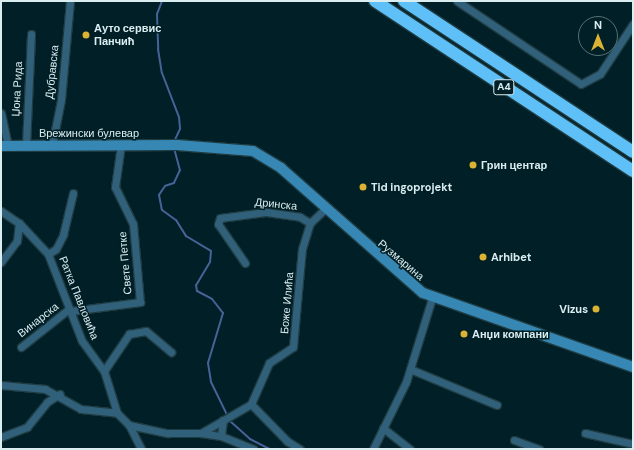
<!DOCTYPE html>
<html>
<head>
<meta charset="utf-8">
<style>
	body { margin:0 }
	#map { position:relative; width:634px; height:450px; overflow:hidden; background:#001f26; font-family:"DM Sans",sans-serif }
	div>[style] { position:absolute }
	.stream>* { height:2px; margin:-1px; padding:0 1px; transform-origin:1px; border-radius:1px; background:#456397 }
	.roads { filter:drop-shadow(1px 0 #1f3c42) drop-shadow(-1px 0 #1f3c42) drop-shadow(0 1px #1f3c42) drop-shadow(0 -1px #1f3c42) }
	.street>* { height:7px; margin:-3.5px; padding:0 3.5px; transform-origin:3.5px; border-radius:3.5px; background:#31607b }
	.secondary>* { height:10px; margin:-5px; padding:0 5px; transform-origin:5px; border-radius:5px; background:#3687b4 }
	.highway>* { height:12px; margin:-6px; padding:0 6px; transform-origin:6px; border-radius:6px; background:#5ec0f7 }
	.dots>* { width:11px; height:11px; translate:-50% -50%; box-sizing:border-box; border:2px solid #001f26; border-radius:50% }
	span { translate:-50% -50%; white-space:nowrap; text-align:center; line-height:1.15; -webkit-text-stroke:3px #001f26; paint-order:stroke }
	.shield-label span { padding:1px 3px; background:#001f26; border:1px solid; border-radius:3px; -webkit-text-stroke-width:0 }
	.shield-label { font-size:10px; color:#daedf1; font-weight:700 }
	.poi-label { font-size:11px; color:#daedf1; font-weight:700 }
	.left { translate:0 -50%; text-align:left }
	.right { translate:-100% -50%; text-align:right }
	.street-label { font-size:11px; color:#daedf1 }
	.frame { position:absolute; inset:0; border:2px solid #daedf1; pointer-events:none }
	.north { position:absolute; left:578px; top:16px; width:40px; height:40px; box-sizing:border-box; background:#001f26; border:1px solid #577177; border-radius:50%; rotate:0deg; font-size:11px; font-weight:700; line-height:16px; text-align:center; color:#daedf1 }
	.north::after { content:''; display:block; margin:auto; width:14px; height:18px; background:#dbb233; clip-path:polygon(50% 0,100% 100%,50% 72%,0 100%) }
</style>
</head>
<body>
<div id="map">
	<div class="stream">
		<i style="left:162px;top:1px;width:14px;rotate:111deg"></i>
		<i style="left:157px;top:14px;width:35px;rotate:88deg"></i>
		<i style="left:158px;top:49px;width:24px;rotate:81deg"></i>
		<i style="left:162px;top:73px;width:47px;rotate:68.9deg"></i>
		<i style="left:179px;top:117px;width:12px;rotate:85deg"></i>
		<i style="left:180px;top:129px;width:14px;rotate:115deg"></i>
		<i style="left:174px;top:148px;width:23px;rotate:75deg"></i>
		<i style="left:180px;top:170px;width:14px;rotate:115deg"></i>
		<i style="left:174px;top:183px;width:9px;rotate:162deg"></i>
		<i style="left:165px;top:186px;width:11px;rotate:124deg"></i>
		<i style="left:159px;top:195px;width:15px;rotate:79deg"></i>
		<i style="left:162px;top:210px;width:17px;rotate:36deg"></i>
		<i style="left:176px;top:220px;width:19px;rotate:58deg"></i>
		<i style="left:186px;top:236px;width:29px;rotate:31deg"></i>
		<i style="left:211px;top:251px;width:11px;rotate:95deg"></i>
		<i style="left:210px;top:262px;width:27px;rotate:121deg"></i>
		<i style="left:196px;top:285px;width:6px;rotate:81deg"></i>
		<i style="left:197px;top:291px;width:17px;rotate:28deg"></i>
		<i style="left:212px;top:299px;width:18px;rotate:52deg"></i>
		<i style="left:223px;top:313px;width:52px;rotate:106.7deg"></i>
		<i style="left:208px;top:363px;width:19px;rotate:81deg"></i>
		<i style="left:211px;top:382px;width:43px;rotate:64deg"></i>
		<i style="left:230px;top:421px;width:27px;rotate:42deg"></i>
		<i style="left:250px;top:439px;width:22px;rotate:27deg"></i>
	</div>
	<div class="roads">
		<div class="street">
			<i style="left:457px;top:1px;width:149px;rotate:33.8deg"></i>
			<i style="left:581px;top:84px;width:21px;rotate:-28deg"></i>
			<i style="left:600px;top:74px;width:60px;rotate:-56.6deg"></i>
			<i style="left:1px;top:113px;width:33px;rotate:78deg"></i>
			<i style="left:26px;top:145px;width:111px;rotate:-87.4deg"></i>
			<i style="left:52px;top:145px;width:46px;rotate:-78.7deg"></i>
			<i style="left:61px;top:100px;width:99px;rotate:-84.8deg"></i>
			<i style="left:1px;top:211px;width:22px;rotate:34deg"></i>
			<i style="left:19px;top:223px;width:42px;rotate:46.9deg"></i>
			<i style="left:48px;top:254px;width:93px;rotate:68.7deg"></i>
			<i style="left:82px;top:341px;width:37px;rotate:54deg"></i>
			<i style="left:104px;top:371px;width:44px;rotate:72.8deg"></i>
			<i style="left:117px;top:413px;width:17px;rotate:45deg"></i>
			<i style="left:129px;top:425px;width:27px;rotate:63deg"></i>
			<i style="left:48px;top:254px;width:9px;rotate:-32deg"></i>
			<i style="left:56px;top:249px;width:16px;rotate:-63deg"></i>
			<i style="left:63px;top:235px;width:43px;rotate:-76.6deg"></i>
			<i style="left:1px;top:262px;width:26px;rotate:-53deg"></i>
			<i style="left:17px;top:241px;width:18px;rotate:-84deg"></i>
			<i style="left:245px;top:263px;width:47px;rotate:-124.7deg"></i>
			<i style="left:218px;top:224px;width:6px;rotate:-72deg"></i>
			<i style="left:220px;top:218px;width:46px;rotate:-7.4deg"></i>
			<i style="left:266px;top:212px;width:34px;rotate:8deg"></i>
			<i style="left:300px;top:217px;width:12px;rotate:31deg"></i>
			<i style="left:71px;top:311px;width:70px;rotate:-7.4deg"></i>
			<i style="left:140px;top:302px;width:78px;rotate:-95.1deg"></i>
			<i style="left:133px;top:224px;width:41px;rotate:-115.9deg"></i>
			<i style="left:115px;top:187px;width:42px;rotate:-81.9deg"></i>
			<i style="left:21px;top:347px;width:61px;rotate:-38.4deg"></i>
			<i style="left:410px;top:369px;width:94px;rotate:22.5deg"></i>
			<i style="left:104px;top:371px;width:45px;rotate:-56deg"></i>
			<i style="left:129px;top:334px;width:17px;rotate:-10deg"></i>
			<i style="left:146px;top:331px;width:33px;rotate:40deg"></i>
			<i style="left:1px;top:385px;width:44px;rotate:5.2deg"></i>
			<i style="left:45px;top:389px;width:41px;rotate:29.1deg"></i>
			<i style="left:81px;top:409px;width:36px;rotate:6deg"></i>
			<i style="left:251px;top:404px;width:52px;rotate:45.8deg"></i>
			<i style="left:287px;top:441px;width:15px;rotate:32deg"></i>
			<i style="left:129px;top:425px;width:40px;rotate:12deg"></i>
			<i style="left:168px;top:433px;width:33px"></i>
			<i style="left:201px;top:433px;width:58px;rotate:-30.1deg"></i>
			<i style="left:251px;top:404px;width:45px;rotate:-66.3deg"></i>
			<i style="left:269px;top:363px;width:29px;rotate:-34deg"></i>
			<i style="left:293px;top:347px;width:98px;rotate:-84.8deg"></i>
			<i style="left:302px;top:249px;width:27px;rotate:-73deg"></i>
			<i style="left:310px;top:223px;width:21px;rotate:-43deg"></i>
			<i style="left:383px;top:428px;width:34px;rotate:38deg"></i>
			<i style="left:201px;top:433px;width:20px;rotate:9deg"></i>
			<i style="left:221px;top:436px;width:16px;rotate:-83deg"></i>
			<i style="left:585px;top:433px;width:49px;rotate:12.9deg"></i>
			<i style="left:221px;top:436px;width:35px;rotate:22deg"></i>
			<i style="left:1px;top:437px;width:28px;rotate:-21deg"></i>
			<i style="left:27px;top:427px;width:32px;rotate:-51deg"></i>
			<i style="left:47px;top:402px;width:15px;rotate:-32deg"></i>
			<i style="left:514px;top:440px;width:27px;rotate:20deg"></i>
			<i style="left:373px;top:449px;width:75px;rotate:-63.8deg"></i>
			<i style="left:406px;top:382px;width:88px;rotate:-72.8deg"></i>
		</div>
		<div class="secondary">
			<i style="left:1px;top:146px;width:176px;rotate:-0.3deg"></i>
			<i style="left:177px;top:145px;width:76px;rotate:4.5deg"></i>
			<i style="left:253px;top:151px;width:33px;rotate:31deg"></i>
			<i style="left:281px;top:168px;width:189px;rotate:41.4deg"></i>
			<i style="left:423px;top:293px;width:223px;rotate:19.4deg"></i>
		</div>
		<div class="highway">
			<i style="left:375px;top:1px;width:309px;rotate:33.4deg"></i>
			<i style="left:404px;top:1px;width:274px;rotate:33.4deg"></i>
		</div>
	</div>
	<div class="dots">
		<i style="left:86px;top:35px;background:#dbb233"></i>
		<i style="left:473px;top:165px;background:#dbb233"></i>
		<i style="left:363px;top:187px;background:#dbb233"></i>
		<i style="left:483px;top:257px;background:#dbb233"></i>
		<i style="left:596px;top:309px;background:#dbb233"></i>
		<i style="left:464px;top:334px;background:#dbb233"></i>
	</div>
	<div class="shield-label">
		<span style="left:504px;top:87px">A4</span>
	</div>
	<div class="poi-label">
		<span class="left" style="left:94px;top:35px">Ауто сервис<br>Панчић</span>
		<span class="left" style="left:481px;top:165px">Грин центар</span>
		<span class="left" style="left:371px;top:187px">Tid ingoprojekt</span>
		<span class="left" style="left:491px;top:257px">Arhibet</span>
		<span class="right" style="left:588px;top:309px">Vizus</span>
		<span class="left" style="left:472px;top:334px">Анџи компани</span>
	</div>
	<div class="street-label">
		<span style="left:52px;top:72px;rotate:-84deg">Дубравска</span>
		<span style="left:17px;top:89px;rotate:-87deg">Џона Рида</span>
		<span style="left:89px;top:133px">Врежински булевар</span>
		<span style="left:276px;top:204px;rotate:6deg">Дринска</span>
		<span style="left:401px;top:260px;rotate:40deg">Рузмарина</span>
		<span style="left:125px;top:263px;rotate:-95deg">Свете Петке</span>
		<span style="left:79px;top:298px;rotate:68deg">Ратка Павловића</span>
		<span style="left:287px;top:303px;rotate:-85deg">Боже Илића</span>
		<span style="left:38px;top:320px;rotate:-38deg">Винарска</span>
	</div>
	<div class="frame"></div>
	<div class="north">N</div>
</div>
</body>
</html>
